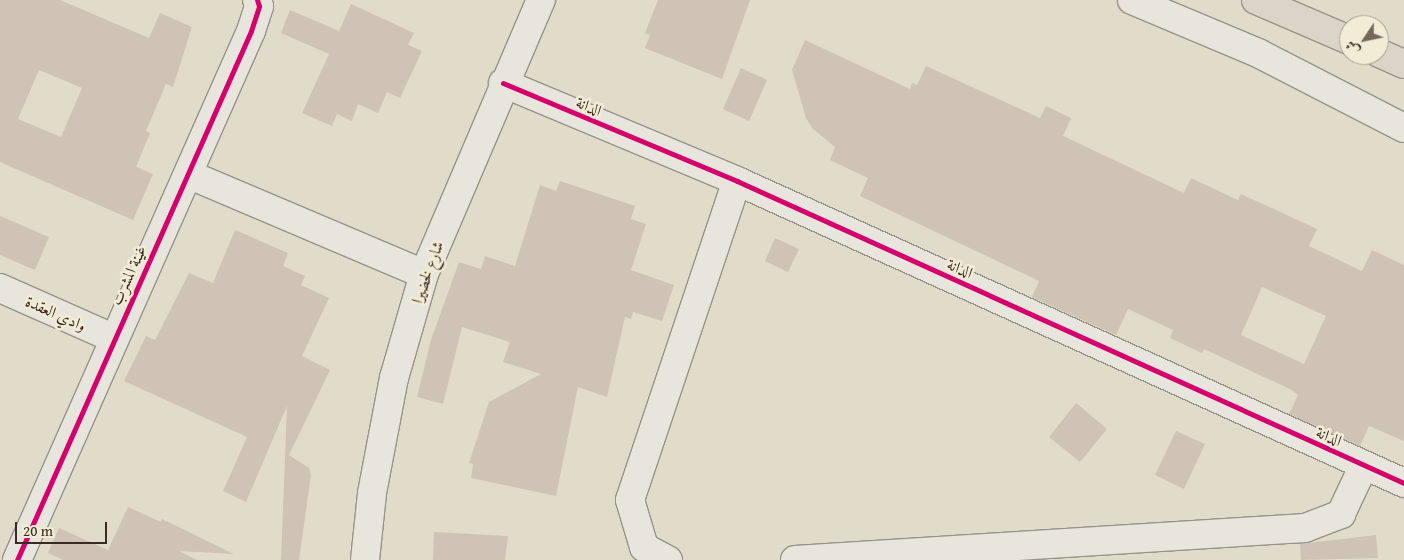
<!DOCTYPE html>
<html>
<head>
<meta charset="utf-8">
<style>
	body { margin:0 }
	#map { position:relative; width:1404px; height:560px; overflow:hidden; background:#e1dcca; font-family:"Gentium Book Plus",Amiri,serif }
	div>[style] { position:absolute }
	.building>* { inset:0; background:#cec3b4 }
	.roads { filter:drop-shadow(1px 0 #989389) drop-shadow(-1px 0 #989389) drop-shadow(0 1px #989389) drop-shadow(0 -1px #989389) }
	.minor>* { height:28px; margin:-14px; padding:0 14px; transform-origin:14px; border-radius:14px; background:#e8e5dc }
	.major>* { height:28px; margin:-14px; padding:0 14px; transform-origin:14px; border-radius:14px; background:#dbd5c7 }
	.cycleway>* { height:5px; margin:-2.5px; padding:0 2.5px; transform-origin:2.5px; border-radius:2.5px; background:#d6006c }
	span { translate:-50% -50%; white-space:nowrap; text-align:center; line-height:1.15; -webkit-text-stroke:5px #f2ecd6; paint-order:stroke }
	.street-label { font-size:16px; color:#3a2a22 }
	.north { position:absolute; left:1339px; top:15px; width:50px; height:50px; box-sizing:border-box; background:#f2ecd6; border:1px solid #a89e8e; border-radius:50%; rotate:236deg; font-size:14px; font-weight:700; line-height:20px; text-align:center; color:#3a2a22 }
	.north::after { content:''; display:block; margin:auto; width:18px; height:22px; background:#74685d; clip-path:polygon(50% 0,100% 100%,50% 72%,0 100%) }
	.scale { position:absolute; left:15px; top:522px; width:92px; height:22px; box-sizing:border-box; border:2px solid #3a2a22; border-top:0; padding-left:6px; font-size:15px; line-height:18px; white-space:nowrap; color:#3a2a22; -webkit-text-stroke:4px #f2ecd6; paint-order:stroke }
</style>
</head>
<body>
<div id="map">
	<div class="building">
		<i style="clip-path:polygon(evenodd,0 0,60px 0,149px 38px,160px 13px,192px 27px,173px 87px,166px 84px,146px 131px,150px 133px,136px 167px,153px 174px,133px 220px,0 162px,0 0,39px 70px,82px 88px,61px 137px,18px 119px,39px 70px)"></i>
		<i style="clip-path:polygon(658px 0,750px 0,722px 79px,645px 48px,650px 35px,645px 33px)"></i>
		<i style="clip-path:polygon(351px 4px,414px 33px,408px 45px,422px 51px,400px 98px,387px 92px,378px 113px,358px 104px,352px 121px,337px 114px,332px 126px,302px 113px,329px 54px,281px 33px,290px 10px,339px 31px)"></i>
		<i style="clip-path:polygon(evenodd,805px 40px,910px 89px,912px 83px,917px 85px,926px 66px,1040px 118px,1046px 106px,1071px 118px,1063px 136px,1184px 193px,1191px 178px,1238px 200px,1241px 194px,1317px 229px,1309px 246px,1362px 271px,1372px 250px,1404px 265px,1404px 441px,1369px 426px,1360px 446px,1289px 414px,1298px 395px,1292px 390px,1204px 349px,1202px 353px,1170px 338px,1173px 330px,1128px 309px,1116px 335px,1032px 297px,1039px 281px,860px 196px,868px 178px,830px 160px,835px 147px,813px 129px,806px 118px,792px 70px,805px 40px,1262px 287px,1326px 316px,1304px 364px,1241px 335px,1262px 287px)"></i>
		<i style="clip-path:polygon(741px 68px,767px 80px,749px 121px,723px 109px)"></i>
		<i style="clip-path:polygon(560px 181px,635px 206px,631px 219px,646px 224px,631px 270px,674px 285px,662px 321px,633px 312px,631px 319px,625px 317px,607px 397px,578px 387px,556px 496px,471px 478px,473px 464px,469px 463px,489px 402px,541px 374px,503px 362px,510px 342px,462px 327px,443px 404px,417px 397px,431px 340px,459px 262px,481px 269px,485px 256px,515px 266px,540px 185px,556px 191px)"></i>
		<i style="clip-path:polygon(0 216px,49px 237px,35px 270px,0 255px)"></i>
		<i style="clip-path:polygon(235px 230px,288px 253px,283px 266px,305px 276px,301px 285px,329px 298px,302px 356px,330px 370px,289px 455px,309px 468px,311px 475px,299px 560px,281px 560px,287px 406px,246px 502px,223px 491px,247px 437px,124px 381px,146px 336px,155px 340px,189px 273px,213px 283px)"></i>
		<i style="clip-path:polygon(775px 238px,799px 249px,788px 272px,765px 261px)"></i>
		<i style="clip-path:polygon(1076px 403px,1107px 429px,1080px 462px,1049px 437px)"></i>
		<i style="clip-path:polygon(1176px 431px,1205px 444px,1184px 489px,1155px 475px)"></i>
		<i style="clip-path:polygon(128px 507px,161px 522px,162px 519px,234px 554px,179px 551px,197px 560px,63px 560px,48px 553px,59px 528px,108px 550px)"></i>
		<i style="clip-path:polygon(434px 532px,508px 536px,505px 560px,433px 560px)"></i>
		<i style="clip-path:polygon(1376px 535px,1378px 558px,1301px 560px,1300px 544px)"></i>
	</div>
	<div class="roads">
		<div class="minor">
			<i style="left:1132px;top:0;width:137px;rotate:22.8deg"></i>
			<i style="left:1258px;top:53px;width:164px;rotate:27.2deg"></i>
			<i style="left:503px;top:83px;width:254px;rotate:22.7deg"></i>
			<i style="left:737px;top:181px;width:732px;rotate:24.36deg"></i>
			<i style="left:188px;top:174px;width:256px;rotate:23deg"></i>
			<i style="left:0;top:288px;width:124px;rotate:23.9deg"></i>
			<i style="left:17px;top:560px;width:578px;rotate:-66.14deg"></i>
			<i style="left:251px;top:31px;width:26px;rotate:-72deg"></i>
			<i style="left:259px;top:6px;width:6px;rotate:-108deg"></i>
			<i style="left:365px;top:560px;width:67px;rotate:-84deg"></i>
			<i style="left:372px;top:493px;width:117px;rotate:-79.2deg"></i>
			<i style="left:394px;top:378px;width:108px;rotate:-73.9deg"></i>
			<i style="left:424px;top:274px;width:298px;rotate:-66.9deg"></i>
			<i style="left:668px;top:560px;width:27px;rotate:-152deg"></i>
			<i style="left:644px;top:547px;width:49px;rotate:-106.6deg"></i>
			<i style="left:630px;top:500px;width:336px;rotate:-71.5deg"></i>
			<i style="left:795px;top:560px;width:511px;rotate:-3.59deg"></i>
			<i style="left:1305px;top:528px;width:39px;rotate:-21deg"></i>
			<i style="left:1341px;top:514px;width:54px;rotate:-64.9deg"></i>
		</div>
		<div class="major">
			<i style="left:1256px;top:0;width:101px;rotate:23.3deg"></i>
			<i style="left:1379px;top:53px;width:27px;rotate:24deg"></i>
		</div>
	</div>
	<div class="cycleway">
		<i style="left:503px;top:83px;width:254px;rotate:22.7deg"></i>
		<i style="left:737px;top:181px;width:732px;rotate:24.36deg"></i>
		<i style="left:17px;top:560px;width:578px;rotate:-66.14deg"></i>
		<i style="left:251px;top:31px;width:26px;rotate:-72deg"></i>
		<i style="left:259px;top:6px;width:6px;rotate:-108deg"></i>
	</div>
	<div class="street-label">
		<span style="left:589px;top:106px;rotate:23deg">الدانة</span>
		<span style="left:960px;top:268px;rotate:24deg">الدانة</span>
		<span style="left:427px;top:272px;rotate:-70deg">شارع لخضيرا</span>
		<span style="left:128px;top:275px;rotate:-65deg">غينة المشرب</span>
		<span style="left:56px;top:313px;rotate:24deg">وادي العقدة</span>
		<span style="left:1329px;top:436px;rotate:24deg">الدانة</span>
	</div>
	<div class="north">ش</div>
	<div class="scale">20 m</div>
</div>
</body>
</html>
